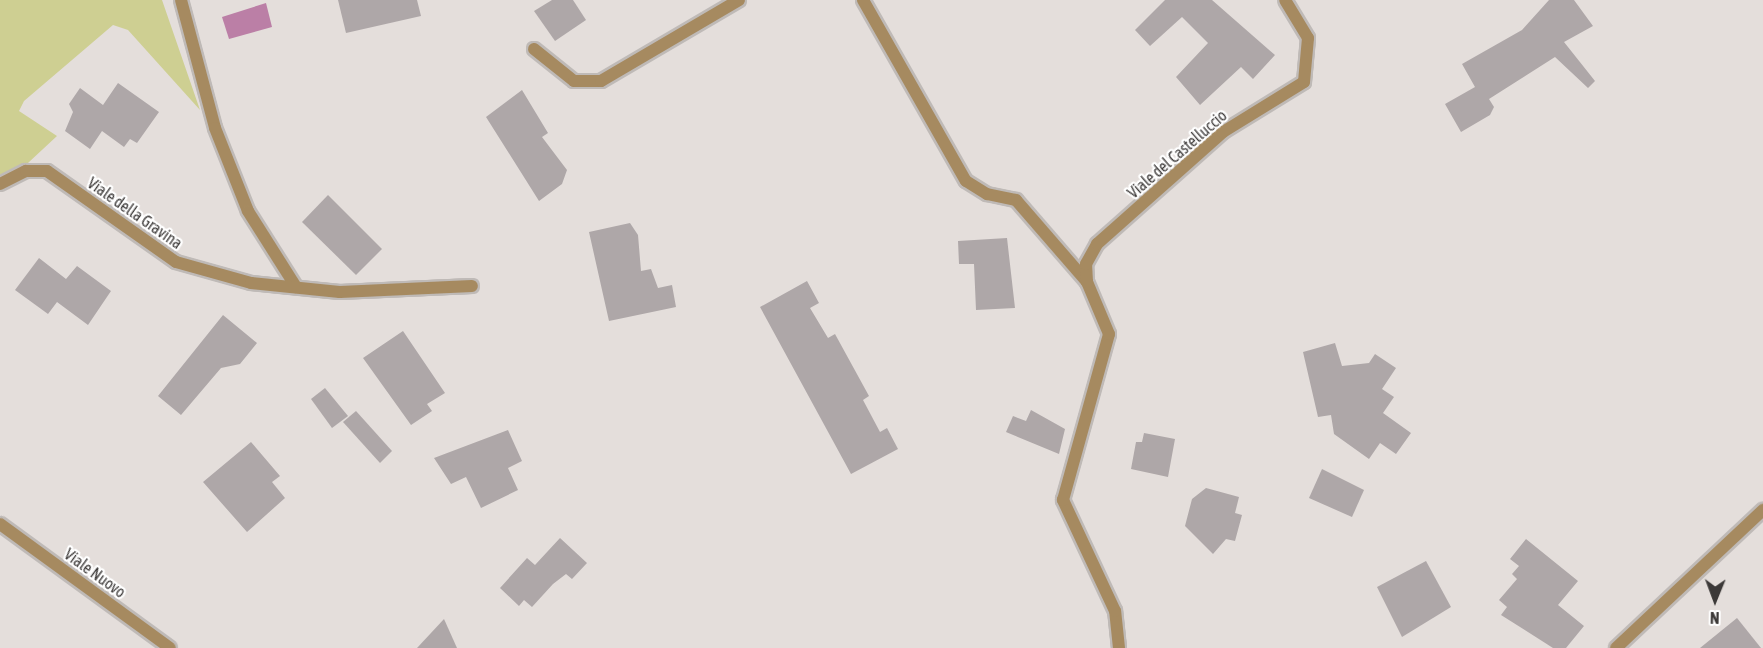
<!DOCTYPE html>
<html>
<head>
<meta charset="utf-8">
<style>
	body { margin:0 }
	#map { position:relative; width:1763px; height:648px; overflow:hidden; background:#e4dedb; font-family:"Asap Condensed",sans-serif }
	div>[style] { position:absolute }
	.green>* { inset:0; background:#cecf92 }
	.water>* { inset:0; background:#bb7fa6 }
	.building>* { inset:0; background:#aea7a8 }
	.roads { filter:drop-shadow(2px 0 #bfbab7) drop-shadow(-2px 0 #bfbab7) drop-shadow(0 2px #bfbab7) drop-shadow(0 -2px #bfbab7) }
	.street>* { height:12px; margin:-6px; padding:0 6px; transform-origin:6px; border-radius:6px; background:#a68a60 }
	span { translate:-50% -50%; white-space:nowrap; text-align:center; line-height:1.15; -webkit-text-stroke:4.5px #fff; paint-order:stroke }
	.street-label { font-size:16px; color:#3c3938 }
	.north { position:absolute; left:1685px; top:570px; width:60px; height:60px; -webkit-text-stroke:4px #fff; paint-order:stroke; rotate:181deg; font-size:16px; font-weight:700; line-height:24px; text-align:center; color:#3c3938 }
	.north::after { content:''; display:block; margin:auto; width:21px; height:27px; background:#3c3938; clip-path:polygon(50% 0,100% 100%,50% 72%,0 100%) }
</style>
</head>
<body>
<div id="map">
	<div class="green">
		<i style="clip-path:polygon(0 0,162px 0,200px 110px,128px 30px,113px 25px,24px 101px,19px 111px,57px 136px,0 189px)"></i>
	</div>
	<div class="water">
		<i style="clip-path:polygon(266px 3px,272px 27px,229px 39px,222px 17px)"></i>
	</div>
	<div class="building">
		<i style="clip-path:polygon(338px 0,417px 0,421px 16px,346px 33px)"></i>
		<i style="clip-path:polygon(552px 0,573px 0,586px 20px,555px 41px,534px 11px)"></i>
		<i style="clip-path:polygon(1165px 0,1212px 0,1275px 55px,1253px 79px,1241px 67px,1200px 105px,1176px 77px,1208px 43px,1182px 17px,1150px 46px,1135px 30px)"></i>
		<i style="clip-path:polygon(1549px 0,1574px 0,1593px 26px,1564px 42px,1595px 81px,1588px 88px,1555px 57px,1489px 99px,1494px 107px,1490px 115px,1461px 132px,1445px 104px,1475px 87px,1462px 64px,1522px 30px)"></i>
		<i style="clip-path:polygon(118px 83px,159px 112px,137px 143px,130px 139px,124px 147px,102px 131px,90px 149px,65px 131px,73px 112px,69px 104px,80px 88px,103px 105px)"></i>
		<i style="clip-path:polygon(522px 90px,548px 133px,542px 137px,567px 170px,562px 184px,539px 201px,486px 117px)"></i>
		<i style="clip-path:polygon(328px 195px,382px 249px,356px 275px,302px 222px)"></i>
		<i style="clip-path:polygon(630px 223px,638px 235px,641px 271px,651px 269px,658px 288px,672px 285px,676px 307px,609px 321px,589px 232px)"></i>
		<i style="clip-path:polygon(1007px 238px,1015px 308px,976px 310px,974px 264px,959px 264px,958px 241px)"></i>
		<i style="clip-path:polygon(39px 258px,66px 279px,77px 266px,111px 291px,88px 325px,57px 302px,48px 314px,15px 290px)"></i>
		<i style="clip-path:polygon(807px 281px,819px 303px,810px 308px,828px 338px,835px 334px,869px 396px,863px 400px,880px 432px,887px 428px,898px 449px,851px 474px,760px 307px)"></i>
		<i style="clip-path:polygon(223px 315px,257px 343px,240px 364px,221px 368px,181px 415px,158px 396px)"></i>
		<i style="clip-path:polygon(403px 331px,445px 393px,427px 404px,432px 411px,411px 425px,363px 358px)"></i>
		<i style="clip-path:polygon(1335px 343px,1342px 366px,1369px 363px,1375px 354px,1396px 368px,1382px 389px,1394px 397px,1383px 413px,1411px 433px,1396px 454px,1380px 443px,1369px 459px,1334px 434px,1331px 415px,1318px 417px,1303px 352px)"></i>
		<i style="clip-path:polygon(325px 388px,348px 416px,332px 428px,311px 399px)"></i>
		<i style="clip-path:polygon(1031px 410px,1065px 429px,1059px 454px,1006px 432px,1013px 416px,1026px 421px)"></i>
		<i style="clip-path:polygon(356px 411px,392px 451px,380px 463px,343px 422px)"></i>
		<i style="clip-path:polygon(508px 430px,522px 461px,508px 468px,518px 490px,481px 508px,466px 477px,451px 484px,434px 458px)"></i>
		<i style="clip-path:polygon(1144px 433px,1175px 439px,1168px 477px,1131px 469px,1136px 442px,1142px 442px)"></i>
		<i style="clip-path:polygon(251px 442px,280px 476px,272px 482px,285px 498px,247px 532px,203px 482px)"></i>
		<i style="clip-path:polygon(1322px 469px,1364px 490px,1352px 517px,1309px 498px)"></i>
		<i style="clip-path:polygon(1206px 488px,1239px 497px,1235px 513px,1242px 515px,1235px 541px,1226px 539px,1213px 554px,1185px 526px,1192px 499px)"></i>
		<i style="clip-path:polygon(560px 538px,587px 563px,572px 579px,566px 574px,553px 584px,532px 607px,524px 600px,519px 606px,500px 588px,527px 558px,535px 565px)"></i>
		<i style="clip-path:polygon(1526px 539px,1578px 581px,1558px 605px,1584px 626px,1566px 648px,1553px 648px,1501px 615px,1507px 607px,1499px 600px,1517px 579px,1512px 574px,1519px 566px,1510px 559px)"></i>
		<i style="clip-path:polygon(1426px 561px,1451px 607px,1402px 637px,1377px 587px)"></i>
		<i style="clip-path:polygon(1737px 618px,1761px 648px,1700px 648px)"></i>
		<i style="clip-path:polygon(444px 619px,457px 648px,417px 648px)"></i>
	</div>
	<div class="roads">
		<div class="street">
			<i style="left:181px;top:0;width:132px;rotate:75.1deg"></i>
			<i style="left:215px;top:128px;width:89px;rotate:68.3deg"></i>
			<i style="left:248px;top:211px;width:90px;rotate:57.7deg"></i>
			<i style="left:863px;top:0;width:208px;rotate:60.4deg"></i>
			<i style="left:966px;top:181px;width:25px;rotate:32deg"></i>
			<i style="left:987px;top:194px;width:30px;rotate:12deg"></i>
			<i style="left:1016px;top:200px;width:108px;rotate:49.1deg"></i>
			<i style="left:534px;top:49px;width:51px;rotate:38.7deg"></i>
			<i style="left:574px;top:81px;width:27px"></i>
			<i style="left:601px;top:81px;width:160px;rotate:-30.4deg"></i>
			<i style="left:0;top:184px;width:29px;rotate:-27deg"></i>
			<i style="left:26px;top:171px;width:21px"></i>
			<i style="left:47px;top:171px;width:158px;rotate:35.2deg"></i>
			<i style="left:176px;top:262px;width:78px;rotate:15.6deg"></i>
			<i style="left:251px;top:283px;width:89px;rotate:5.8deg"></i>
			<i style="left:340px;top:292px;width:132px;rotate:-2.6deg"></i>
			<i style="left:0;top:524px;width:210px;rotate:36.1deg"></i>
			<i style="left:1119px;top:648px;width:37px;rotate:-96deg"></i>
			<i style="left:1115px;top:611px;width:123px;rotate:-115.1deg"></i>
			<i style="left:1063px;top:500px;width:172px;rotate:-74.5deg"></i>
			<i style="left:1109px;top:334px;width:56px;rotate:-112.9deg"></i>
			<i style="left:1087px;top:282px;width:18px;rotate:-93deg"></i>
			<i style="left:1086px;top:264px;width:23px;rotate:-61deg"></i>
			<i style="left:1097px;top:244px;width:169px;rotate:-41.6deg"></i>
			<i style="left:1223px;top:132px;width:95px;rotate:-31.7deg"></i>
			<i style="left:1304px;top:82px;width:44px;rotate:-84.8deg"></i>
			<i style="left:1308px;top:38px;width:44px;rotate:-121.2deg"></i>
			<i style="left:1616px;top:648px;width:202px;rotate:-43.2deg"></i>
		</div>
	</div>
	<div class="street-label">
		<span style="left:1177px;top:154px;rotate:-41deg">Viale del Castelluccio</span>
		<span style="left:135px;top:213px;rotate:35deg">Viale della Gravina</span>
		<span style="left:95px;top:573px;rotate:36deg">Viale Nuovo</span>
	</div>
	<div class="north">N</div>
</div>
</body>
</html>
